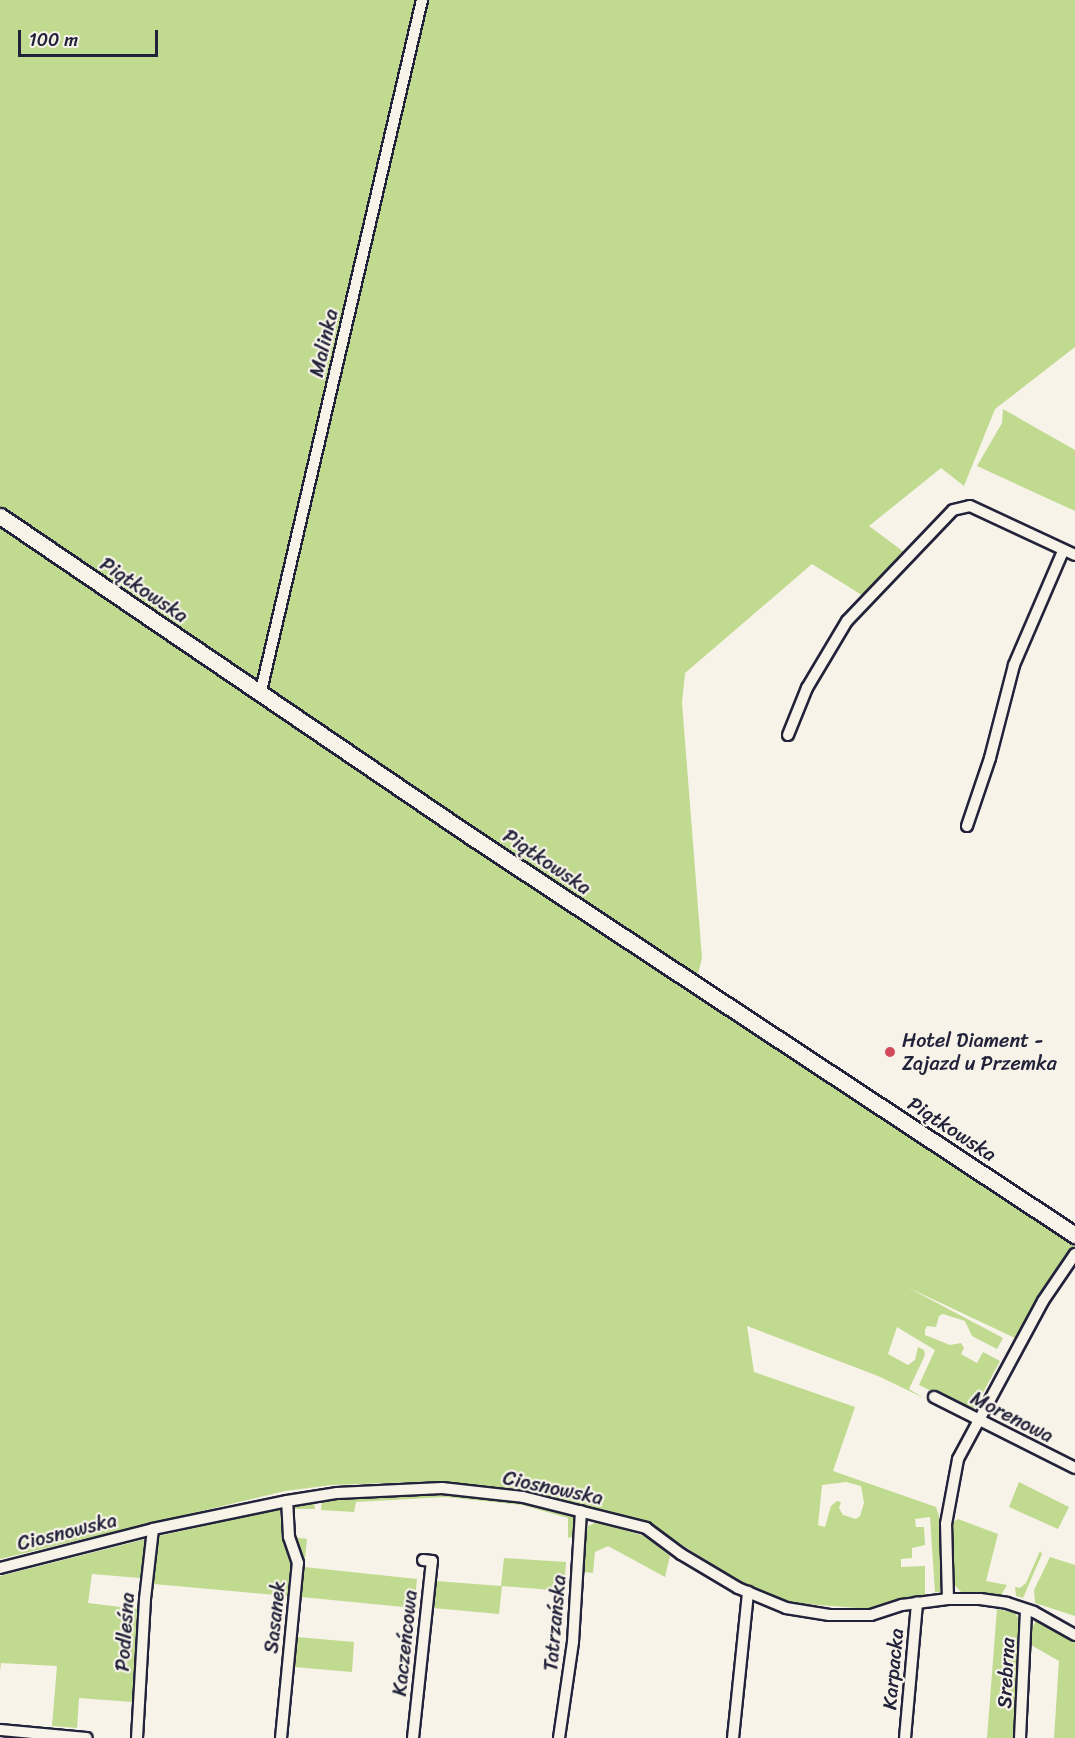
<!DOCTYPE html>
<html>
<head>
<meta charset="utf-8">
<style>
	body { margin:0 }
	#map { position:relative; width:1075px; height:1738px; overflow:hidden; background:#f7f3e8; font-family:Sriracha,sans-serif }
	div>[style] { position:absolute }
	.green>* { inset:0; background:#c0da90 }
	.roads { filter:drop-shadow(2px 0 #22223b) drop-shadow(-2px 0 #22223b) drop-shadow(0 2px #22223b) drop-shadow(0 -2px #22223b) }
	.minor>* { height:10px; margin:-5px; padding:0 5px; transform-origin:5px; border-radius:5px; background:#f7f3e8 }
	.secondary>* { height:15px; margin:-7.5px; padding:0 7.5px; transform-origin:7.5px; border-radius:7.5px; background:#f7f3e8 }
	.dots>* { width:16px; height:16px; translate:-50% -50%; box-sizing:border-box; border:3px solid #f7f3e8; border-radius:50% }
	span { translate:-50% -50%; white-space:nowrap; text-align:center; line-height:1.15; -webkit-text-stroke:4.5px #f7f3e8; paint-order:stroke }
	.street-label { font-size:20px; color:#22223b }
	.poi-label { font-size:20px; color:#22223b }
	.left { translate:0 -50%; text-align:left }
	.scale { position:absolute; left:18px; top:30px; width:140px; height:27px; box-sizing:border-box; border:3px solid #22223b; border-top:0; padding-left:8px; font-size:18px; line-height:21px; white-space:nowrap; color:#22223b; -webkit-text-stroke:4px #f7f3e8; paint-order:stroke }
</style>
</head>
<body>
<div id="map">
	<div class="green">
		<i style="clip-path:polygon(evenodd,0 0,1075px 0,1075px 347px,995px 409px,964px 486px,941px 468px,869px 526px,904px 552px,865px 597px,812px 564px,685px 673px,682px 703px,702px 958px,693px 995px,1075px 1245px,1015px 1338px,907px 1287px,1003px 1338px,997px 1349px,972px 1336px,965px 1321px,943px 1314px,939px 1316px,936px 1327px,927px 1326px,925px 1330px,925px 1335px,950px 1345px,961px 1343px,964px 1348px,961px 1354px,977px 1363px,983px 1352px,1000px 1361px,973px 1411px,919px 1385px,935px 1350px,897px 1327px,888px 1354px,908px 1365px,915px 1360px,918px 1347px,924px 1350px,925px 1355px,909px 1389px,924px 1398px,878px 1376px,747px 1326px,754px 1372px,855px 1407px,833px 1471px,936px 1507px,941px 1522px,943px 1581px,940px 1592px,935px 1592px,930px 1517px,915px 1519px,916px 1527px,924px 1527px,925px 1545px,912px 1548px,912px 1558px,901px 1559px,901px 1567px,925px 1566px,925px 1596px,871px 1609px,792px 1603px,740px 1582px,648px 1523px,525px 1492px,443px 1481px,332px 1485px,285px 1491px,0 1559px,0 0,846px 1482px,861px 1486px,864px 1503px,860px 1516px,856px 1519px,843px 1515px,839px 1508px,841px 1502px,837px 1501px,831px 1506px,825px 1527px,818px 1525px,822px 1485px,846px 1482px)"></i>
		<i style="clip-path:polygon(1003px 409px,1075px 450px,1075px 511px,977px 466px,1002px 423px)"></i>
		<i style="clip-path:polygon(1019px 1482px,1069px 1507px,1058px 1529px,1009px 1507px)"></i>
		<i style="clip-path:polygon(442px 1492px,523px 1501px,573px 1516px,575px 1519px,575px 1536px,568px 1538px,568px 1518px,522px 1505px,445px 1497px,356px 1502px,354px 1512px,321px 1510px,322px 1499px)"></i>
		<i style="clip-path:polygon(314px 1500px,315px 1509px,292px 1509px,293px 1537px,307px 1539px,305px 1559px,293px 1541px,292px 1508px,295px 1503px)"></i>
		<i style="clip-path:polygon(280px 1509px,282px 1540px,292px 1563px,288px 1596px,154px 1584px,159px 1536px)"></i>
		<i style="clip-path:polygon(958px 1519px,998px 1534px,986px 1581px,1007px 1585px,1001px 1595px,961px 1592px,952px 1582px,950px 1524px)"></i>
		<i style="clip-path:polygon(597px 1522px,644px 1536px,670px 1556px,665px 1577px,608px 1546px,595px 1552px,593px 1573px,583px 1572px,586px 1527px)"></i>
		<i style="clip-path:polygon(146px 1539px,140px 1578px,92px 1574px,88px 1603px,137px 1609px,133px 1702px,79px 1698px,77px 1728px,52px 1726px,57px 1666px,1px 1663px,0 1672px,0 1576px)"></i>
		<i style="clip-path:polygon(1040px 1551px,1042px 1554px,1023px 1598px,1016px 1596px,1015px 1587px,1020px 1588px,1026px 1583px)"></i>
		<i style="clip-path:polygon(1050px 1557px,1075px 1565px,1075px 1616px,1035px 1603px,1034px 1590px)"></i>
		<i style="clip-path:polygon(504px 1558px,566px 1562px,564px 1591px,502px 1586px,499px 1614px,433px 1608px,436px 1581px,501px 1586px)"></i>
		<i style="clip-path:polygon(304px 1567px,417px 1579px,414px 1608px,301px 1597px)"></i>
		<i style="clip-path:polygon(997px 1609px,1015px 1613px,1022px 1623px,1016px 1738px,987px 1738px)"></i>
		<i style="clip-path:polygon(1036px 1621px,1075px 1640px,1075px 1738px,1054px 1738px,1059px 1661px,1031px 1645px,1032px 1628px)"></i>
		<i style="clip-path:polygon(297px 1637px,354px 1642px,352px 1672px,294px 1667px)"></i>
	</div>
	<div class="roads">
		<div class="minor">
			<i style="left:260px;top:695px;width:714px;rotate:-76.88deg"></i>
			<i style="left:788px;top:735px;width:51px;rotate:-68deg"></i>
			<i style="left:807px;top:688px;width:78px;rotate:-59.2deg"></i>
			<i style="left:847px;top:621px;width:153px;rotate:-46.3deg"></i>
			<i style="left:953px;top:510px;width:17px;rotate:-13deg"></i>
			<i style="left:970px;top:506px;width:116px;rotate:25deg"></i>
			<i style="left:967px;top:826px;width:72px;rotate:-71.3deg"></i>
			<i style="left:990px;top:758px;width:96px;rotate:-75.5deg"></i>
			<i style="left:1014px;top:665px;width:124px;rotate:-66.7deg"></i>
			<i style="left:934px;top:1397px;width:158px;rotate:26.7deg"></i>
			<i style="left:0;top:1568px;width:158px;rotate:-14.3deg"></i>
			<i style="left:153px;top:1529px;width:137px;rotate:-11.8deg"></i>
			<i style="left:287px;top:1501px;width:51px;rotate:-9.1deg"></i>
			<i style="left:337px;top:1493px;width:105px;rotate:-2.7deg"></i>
			<i style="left:442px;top:1488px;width:81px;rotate:6.3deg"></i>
			<i style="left:523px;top:1497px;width:127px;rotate:14.1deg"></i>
			<i style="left:646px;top:1528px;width:44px;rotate:36.6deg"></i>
			<i style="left:681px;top:1554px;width:66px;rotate:30.8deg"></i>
			<i style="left:738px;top:1588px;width:52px;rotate:22.6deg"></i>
			<i style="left:786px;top:1608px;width:44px;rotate:9.2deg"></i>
			<i style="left:829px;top:1615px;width:42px"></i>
			<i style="left:871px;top:1615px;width:33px;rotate:-18deg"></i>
			<i style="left:902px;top:1605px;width:46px;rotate:-7.4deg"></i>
			<i style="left:948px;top:1599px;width:32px"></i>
			<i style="left:980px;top:1599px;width:27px;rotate:8deg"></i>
			<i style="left:1007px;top:1603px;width:28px;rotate:18deg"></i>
			<i style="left:1034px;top:1612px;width:47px;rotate:29.3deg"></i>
			<i style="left:948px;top:1599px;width:75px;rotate:-91.5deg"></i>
			<i style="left:946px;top:1524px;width:66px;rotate:-79.5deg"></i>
			<i style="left:958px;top:1459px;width:179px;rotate:-61.7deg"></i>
			<i style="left:1043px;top:1301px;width:57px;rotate:-55.8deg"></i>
			<i style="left:0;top:1730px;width:87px;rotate:5.3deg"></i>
			<i style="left:137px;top:1738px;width:139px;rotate:-86.7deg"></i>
			<i style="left:145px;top:1599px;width:70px;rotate:-83.5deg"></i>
			<i style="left:281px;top:1738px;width:176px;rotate:-84.5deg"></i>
			<i style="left:298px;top:1563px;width:28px;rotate:-109deg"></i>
			<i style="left:289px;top:1537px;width:36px;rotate:-93deg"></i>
			<i style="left:413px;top:1738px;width:178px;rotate:-83.9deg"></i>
			<i style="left:432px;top:1561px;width:9px;rotate:-174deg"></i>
			<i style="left:559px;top:1738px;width:97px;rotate:-81.7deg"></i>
			<i style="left:573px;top:1642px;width:131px;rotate:-86.5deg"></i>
			<i style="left:733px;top:1738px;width:147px;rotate:-84.1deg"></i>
			<i style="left:905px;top:1738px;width:136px;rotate:-84.9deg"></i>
			<i style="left:1020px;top:1738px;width:128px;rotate:-87.3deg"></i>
		</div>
		<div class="secondary">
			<i style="left:0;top:516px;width:571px;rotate:34.22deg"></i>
			<i style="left:472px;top:837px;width:723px;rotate:33.43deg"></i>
		</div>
	</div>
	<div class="dots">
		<i style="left:890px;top:1052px;background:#d1495b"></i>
	</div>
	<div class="street-label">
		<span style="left:324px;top:343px;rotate:-77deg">Malinka</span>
		<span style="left:144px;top:590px;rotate:34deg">Piątkowska</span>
		<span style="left:547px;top:862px;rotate:34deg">Piątkowska</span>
		<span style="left:952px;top:1129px;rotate:33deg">Piątkowska</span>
		<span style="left:1012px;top:1417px;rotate:27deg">Morenowa</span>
		<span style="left:553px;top:1488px;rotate:12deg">Ciosnowska</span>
		<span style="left:67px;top:1532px;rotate:-14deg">Ciosnowska</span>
		<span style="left:275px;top:1617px;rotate:-84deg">Sasanek</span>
		<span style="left:555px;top:1623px;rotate:-85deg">Tatrzańska</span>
		<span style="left:125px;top:1632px;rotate:-86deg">Podleśna</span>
		<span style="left:405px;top:1643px;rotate:-84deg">Kaczeńcowa</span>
		<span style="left:893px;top:1669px;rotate:-85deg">Karpacka</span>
		<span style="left:1006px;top:1673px;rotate:-87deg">Srebrna</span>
	</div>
	<div class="poi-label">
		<span class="left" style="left:902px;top:1052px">Hotel Diament -<br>Zajazd u Przemka</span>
	</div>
	<div class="scale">100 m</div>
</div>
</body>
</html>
